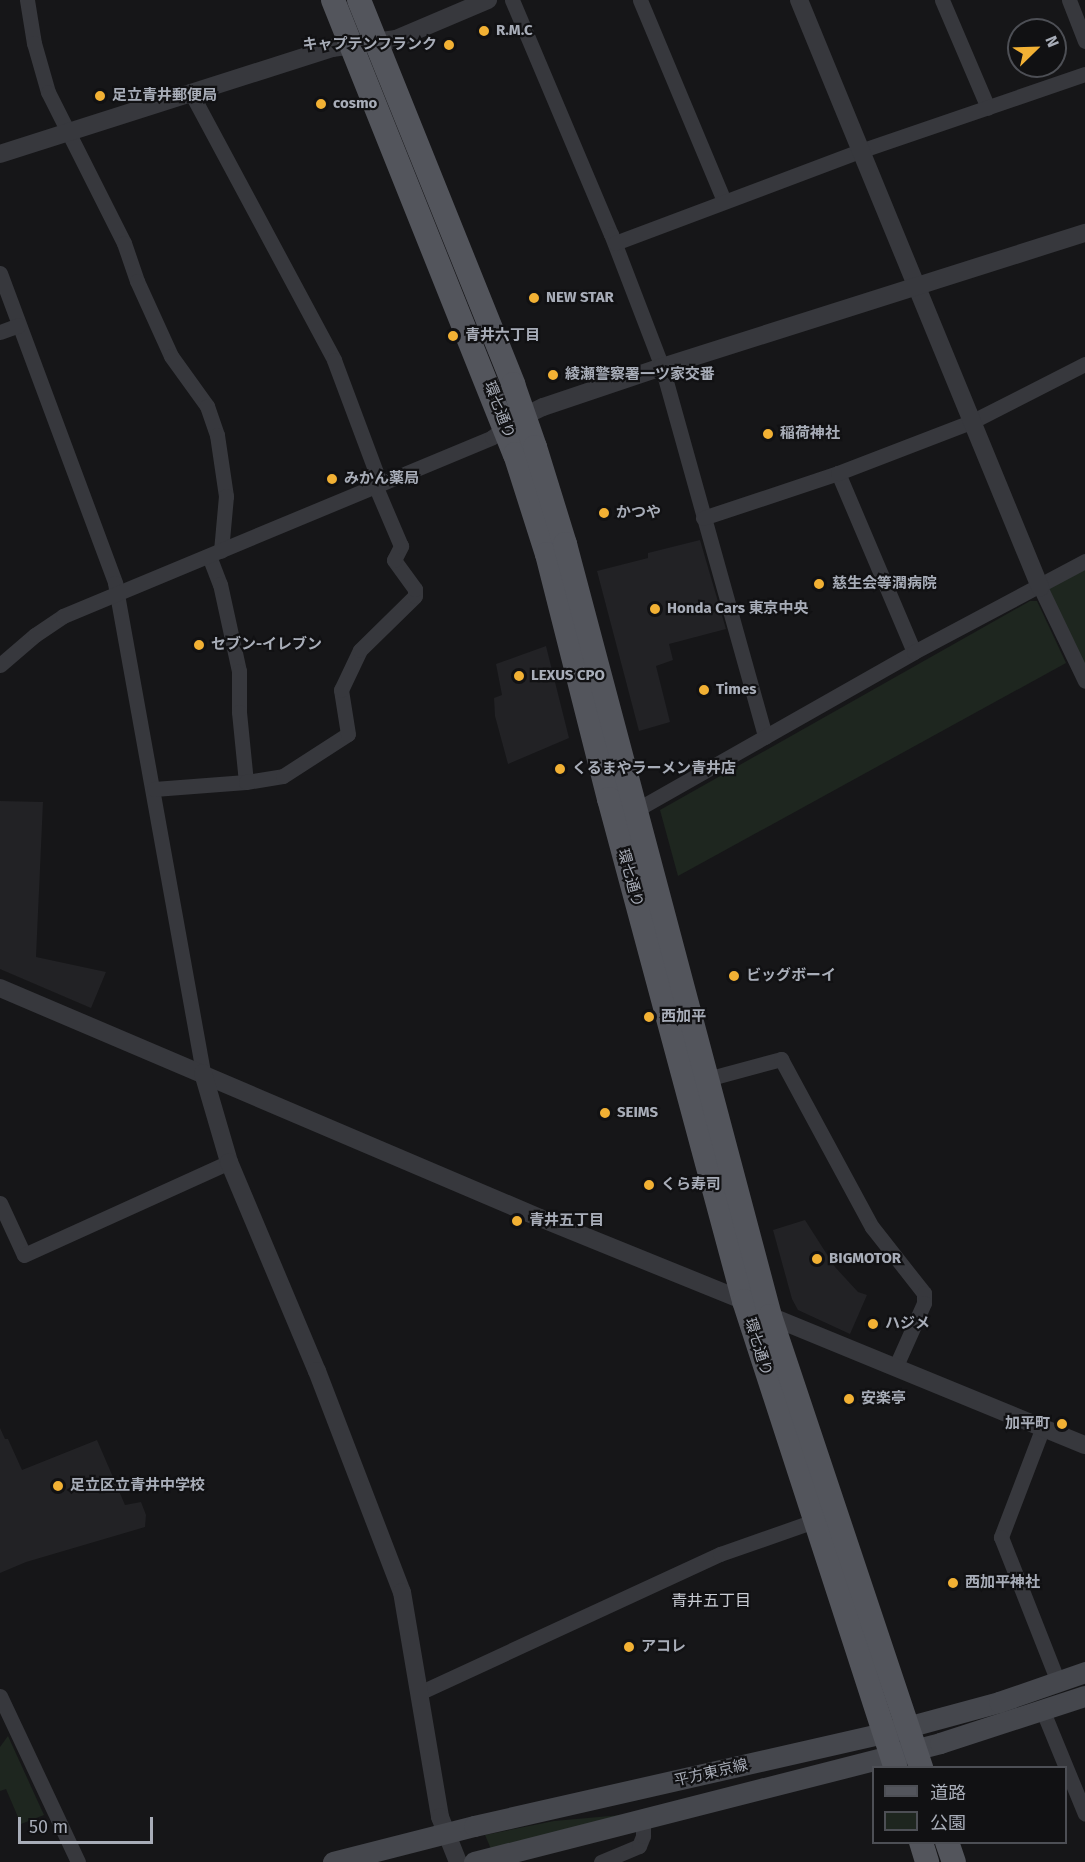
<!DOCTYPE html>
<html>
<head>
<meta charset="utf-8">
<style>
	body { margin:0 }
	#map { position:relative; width:1085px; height:1862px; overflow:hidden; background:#161618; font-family:"Fira Sans","Noto Sans JP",sans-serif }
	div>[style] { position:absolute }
	.built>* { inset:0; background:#222225 }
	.green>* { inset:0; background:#1e261f }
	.minor>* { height:15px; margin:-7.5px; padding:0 7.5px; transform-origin:7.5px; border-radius:7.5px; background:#37383d }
	.tertiary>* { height:18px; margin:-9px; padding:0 9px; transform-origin:9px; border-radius:9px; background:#37383d }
	.secondary>* { height:21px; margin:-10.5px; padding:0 10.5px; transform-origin:10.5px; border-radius:10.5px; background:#45474d }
	.primary>* { height:24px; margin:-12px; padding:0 12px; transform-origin:12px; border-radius:12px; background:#53555c }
	.dots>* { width:16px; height:16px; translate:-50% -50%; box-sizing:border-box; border:3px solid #111113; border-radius:50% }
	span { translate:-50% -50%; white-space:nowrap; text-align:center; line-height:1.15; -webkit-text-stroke:4.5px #111113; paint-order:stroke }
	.poi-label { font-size:15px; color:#a8adb8; font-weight:700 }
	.left { translate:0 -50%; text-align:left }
	.right { translate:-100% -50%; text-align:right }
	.street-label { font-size:15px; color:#a8adb8 }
	.neighbourhood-label { font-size:16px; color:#c9ccd4 }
	.legend { position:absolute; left:872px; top:1766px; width:195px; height:78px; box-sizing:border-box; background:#111113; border:2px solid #4d4f55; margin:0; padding:8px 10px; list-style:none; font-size:18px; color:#a8adb8 }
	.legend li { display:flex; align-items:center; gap:12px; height:30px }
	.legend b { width:30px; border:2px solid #4d4f55 }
	.north { position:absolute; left:1007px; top:18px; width:60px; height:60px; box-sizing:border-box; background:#111113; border:2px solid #4d4f55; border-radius:50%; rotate:67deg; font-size:16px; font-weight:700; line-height:24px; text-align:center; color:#a8adb8 }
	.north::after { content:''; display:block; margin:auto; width:21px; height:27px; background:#f2b134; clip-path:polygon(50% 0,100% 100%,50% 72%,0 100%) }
	.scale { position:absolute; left:18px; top:1817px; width:135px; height:27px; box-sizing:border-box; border:3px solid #a8adb8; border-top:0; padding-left:8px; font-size:18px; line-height:21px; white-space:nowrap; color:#a8adb8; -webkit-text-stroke:4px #111113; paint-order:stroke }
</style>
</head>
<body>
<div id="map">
	<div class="built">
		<i style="clip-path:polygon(700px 540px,726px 629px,669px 644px,673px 660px,656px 666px,670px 722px,639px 731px,597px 571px,648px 558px,648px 553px)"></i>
		<i style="clip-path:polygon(546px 646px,569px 738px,508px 764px,495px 716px,494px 698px,502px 695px,496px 664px)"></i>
		<i style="clip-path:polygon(0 801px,43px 802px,36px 957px,106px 972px,91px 1008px,0 969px)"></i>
		<i style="clip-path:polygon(805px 1220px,835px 1267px,858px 1292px,867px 1295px,850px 1334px,798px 1310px,792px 1299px,773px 1230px)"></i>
		<i style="clip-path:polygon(0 1428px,5px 1439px,8px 1439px,22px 1470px,97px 1440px,125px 1505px,141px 1502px,146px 1515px,145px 1527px,26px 1562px,0 1573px)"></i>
	</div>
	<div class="green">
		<i style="clip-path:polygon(1085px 568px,1085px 670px,1049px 595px,1050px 588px)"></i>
		<i style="clip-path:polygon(1030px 601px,1037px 601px,1066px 663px,678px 876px,660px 810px)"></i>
		<i style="clip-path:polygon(8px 1736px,44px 1815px,21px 1824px,6px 1789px,0 1791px,0 1747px)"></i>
		<i style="clip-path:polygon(621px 1815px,491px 1849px,485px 1835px,554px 1821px)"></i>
	</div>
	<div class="minor">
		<i style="left:27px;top:0;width:44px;rotate:80.8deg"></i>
		<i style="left:34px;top:43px;width:51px;rotate:74.1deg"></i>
		<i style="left:48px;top:92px;width:169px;rotate:63.3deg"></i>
		<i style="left:124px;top:243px;width:40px;rotate:71.1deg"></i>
		<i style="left:137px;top:281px;width:82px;rotate:65.6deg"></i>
		<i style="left:171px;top:356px;width:62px;rotate:54.2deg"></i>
		<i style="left:207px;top:406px;width:31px;rotate:71deg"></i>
		<i style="left:217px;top:435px;width:62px;rotate:81.6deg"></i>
		<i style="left:226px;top:496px;width:55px;rotate:95.2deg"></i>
		<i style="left:512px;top:0;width:254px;rotate:67.1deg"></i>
		<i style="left:611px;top:234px;width:142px;rotate:69deg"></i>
		<i style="left:662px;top:367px;width:384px;rotate:74.4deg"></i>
		<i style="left:640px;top:0;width:218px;rotate:67.3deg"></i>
		<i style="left:942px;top:0;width:117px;rotate:66.9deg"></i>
		<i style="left:1069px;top:0;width:44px;rotate:68.7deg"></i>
		<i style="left:190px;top:91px;width:305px;rotate:61.8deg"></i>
		<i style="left:334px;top:360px;width:131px;rotate:69.5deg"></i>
		<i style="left:615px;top:243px;width:262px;rotate:-20.6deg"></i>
		<i style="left:860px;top:151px;width:238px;rotate:-18.9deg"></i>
		<i style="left:0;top:273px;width:331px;rotate:69.6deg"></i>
		<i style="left:115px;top:583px;width:498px;rotate:79.8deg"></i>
		<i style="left:0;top:332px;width:20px;rotate:-20deg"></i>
		<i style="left:838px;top:473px;width:194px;rotate:67deg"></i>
		<i style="left:703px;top:518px;width:142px;rotate:-18.4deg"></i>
		<i style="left:838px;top:473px;width:142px;rotate:-21deg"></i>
		<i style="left:971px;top:422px;width:128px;rotate:-27deg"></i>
		<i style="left:209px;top:556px;width:30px;rotate:69deg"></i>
		<i style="left:220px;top:584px;width:89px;rotate:77.7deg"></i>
		<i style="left:239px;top:671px;width:41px;rotate:90deg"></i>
		<i style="left:239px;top:712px;width:70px;rotate:84.3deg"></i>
		<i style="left:1040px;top:587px;width:104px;rotate:64.4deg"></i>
		<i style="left:0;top:665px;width:46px;rotate:-40.6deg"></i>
		<i style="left:35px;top:635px;width:34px;rotate:-34deg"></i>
		<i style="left:63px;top:616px;width:465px;rotate:-22.6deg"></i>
		<i style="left:492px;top:437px;width:17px;rotate:-36deg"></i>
		<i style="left:154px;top:789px;width:92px;rotate:-4.4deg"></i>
		<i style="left:246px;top:782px;width:37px;rotate:-9deg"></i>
		<i style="left:283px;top:776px;width:77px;rotate:-32.9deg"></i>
		<i style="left:348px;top:734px;width:45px;rotate:-99deg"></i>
		<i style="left:341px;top:690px;width:44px;rotate:-64.6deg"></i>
		<i style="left:360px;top:650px;width:77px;rotate:-44.5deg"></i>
		<i style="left:415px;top:596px;width:7px;rotate:-90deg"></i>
		<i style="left:415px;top:589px;width:36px;rotate:-126deg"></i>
		<i style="left:394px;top:560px;width:16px;rotate:-63deg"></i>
		<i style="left:401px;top:546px;width:66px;rotate:-113.1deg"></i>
		<i style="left:636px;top:810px;width:320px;rotate:-29.6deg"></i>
		<i style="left:914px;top:652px;width:194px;rotate:-28deg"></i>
		<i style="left:707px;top:1079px;width:77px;rotate:-15.1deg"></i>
		<i style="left:781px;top:1059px;width:191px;rotate:61.6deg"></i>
		<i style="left:872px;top:1227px;width:84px;rotate:51.8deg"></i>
		<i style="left:924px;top:1293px;width:10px;rotate:90deg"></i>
		<i style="left:924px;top:1303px;width:69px;rotate:114deg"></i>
		<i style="left:0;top:1203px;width:57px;rotate:65.2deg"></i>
		<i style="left:24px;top:1255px;width:225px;rotate:-24.4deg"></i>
		<i style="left:1043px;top:1427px;width:118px;rotate:110.9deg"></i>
		<i style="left:1001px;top:1537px;width:156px;rotate:68.5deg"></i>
		<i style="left:419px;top:1693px;width:332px;rotate:-24.8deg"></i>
		<i style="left:720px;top:1554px;width:100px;rotate:-19.3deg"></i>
		<i style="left:0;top:1696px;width:183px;rotate:64.8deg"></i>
		<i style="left:1042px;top:1709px;width:113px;rotate:67.7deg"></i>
		<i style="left:601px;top:1862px;width:41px;rotate:-22.8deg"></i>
		<i style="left:639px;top:1846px;width:11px;rotate:-68deg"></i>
		<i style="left:643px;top:1836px;width:15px;rotate:-90deg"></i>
	</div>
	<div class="tertiary">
		<i style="left:799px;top:0;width:635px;rotate:67.68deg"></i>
		<i style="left:0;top:154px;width:349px;rotate:-17.7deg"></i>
		<i style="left:332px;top:48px;width:65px;rotate:-8deg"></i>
		<i style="left:396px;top:39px;width:100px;rotate:-23deg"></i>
		<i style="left:514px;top:421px;width:32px;rotate:-26deg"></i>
		<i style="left:543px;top:407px;width:126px;rotate:-18.6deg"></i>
		<i style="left:662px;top:367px;width:444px;rotate:-17.6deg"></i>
		<i style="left:0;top:988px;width:587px;rotate:23.07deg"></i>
		<i style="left:540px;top:1218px;width:220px;rotate:22.1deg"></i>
		<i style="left:744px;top:1301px;width:30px;rotate:30deg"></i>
		<i style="left:770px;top:1316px;width:340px;rotate:22.3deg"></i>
		<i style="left:203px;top:1073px;width:93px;rotate:73.7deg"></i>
		<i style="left:229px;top:1162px;width:227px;rotate:67.2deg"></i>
		<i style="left:317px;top:1371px;width:237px;rotate:69deg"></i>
		<i style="left:402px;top:1592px;width:228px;rotate:80.4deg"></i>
		<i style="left:440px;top:1817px;width:48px;rotate:68.2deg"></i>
	</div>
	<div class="secondary">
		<i style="left:333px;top:1862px;width:146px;rotate:-14.3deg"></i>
		<i style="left:474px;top:1826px;width:421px;rotate:-12.8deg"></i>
		<i style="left:885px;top:1733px;width:118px;rotate:-15.2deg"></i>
		<i style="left:999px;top:1702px;width:91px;rotate:-19.2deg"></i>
		<i style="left:474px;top:1862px;width:481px;rotate:-14.3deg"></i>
		<i style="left:940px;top:1743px;width:152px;rotate:-18deg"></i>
	</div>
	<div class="primary">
		<i style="left:333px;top:0;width:489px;rotate:68.2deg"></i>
		<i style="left:515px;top:454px;width:105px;rotate:72.3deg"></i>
		<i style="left:547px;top:554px;width:253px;rotate:75.8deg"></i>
		<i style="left:609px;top:799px;width:520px;rotate:74.95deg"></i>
		<i style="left:744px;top:1301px;width:491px;rotate:72deg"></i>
		<i style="left:359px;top:0;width:414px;rotate:68.1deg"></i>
		<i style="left:513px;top:384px;width:67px;rotate:70.8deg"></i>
		<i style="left:535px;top:447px;width:102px;rotate:72.8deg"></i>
		<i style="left:565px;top:544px;width:799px;rotate:75.13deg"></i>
		<i style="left:770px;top:1316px;width:477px;rotate:71.5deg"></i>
		<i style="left:921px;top:1842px;width:21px;rotate:73deg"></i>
		<i style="left:947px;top:1842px;width:21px;rotate:71deg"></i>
	</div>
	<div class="dots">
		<i style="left:484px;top:31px;background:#f2b134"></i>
		<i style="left:449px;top:45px;background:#f2b134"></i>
		<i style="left:100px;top:96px;background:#f2b134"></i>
		<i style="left:321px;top:104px;background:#f2b134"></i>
		<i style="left:534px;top:298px;background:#f2b134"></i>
		<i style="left:453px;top:336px;background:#f2b134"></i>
		<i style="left:553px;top:375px;background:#f2b134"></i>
		<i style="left:768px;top:434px;background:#f2b134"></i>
		<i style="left:332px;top:479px;background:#f2b134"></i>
		<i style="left:604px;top:513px;background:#f2b134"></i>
		<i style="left:819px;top:584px;background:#f2b134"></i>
		<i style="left:655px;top:609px;background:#f2b134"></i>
		<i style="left:199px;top:645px;background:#f2b134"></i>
		<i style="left:519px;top:676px;background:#f2b134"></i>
		<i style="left:704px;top:690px;background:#f2b134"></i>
		<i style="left:560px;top:769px;background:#f2b134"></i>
		<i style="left:734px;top:976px;background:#f2b134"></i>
		<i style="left:649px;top:1017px;background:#f2b134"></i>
		<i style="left:605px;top:1113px;background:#f2b134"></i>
		<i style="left:649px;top:1185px;background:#f2b134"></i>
		<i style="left:517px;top:1221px;background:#f2b134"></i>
		<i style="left:817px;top:1259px;background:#f2b134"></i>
		<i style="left:873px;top:1324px;background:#f2b134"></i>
		<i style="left:849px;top:1399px;background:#f2b134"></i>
		<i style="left:1062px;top:1424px;background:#f2b134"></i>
		<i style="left:58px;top:1486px;background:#f2b134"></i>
		<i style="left:953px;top:1583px;background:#f2b134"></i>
		<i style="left:629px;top:1647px;background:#f2b134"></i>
	</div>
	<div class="poi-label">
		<span class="left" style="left:496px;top:31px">R.M.C</span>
		<span class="right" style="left:437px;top:45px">キャプテンフランク</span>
		<span class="left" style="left:112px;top:96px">足立青井郵便局</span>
		<span class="left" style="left:333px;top:104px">cosmo</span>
		<span class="left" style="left:546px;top:298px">NEW STAR</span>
		<span class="left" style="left:465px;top:336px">青井六丁目</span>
		<span class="left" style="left:565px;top:375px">綾瀬警察署一ツ家交番</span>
		<span class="left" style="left:780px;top:434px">稲荷神社</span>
		<span class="left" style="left:344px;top:479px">みかん薬局</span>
		<span class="left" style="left:616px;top:513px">かつや</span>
		<span class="left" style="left:832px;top:584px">慈生会等潤病院</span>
		<span class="left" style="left:667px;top:609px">Honda Cars 東京中央</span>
		<span class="left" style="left:211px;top:645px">セブン-イレブン</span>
		<span class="left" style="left:531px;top:676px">LEXUS CPO</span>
		<span class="left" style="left:716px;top:690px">Times</span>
		<span class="left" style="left:572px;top:769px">くるまやラーメン青井店</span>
		<span class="left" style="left:746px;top:976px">ビッグボーイ</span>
		<span class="left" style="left:661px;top:1017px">西加平</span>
		<span class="left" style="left:617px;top:1113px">SEIMS</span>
		<span class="left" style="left:661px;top:1185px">くら寿司</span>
		<span class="left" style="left:529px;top:1221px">青井五丁目</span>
		<span class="left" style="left:829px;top:1259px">BIGMOTOR</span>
		<span class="left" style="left:885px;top:1324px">ハジメ</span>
		<span class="left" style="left:861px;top:1399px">安楽亭</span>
		<span class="right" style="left:1050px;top:1424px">加平町</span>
		<span class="left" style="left:70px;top:1486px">足立区立青井中学校</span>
		<span class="left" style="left:965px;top:1583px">西加平神社</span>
		<span class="left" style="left:641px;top:1647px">アコレ</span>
	</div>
	<div class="street-label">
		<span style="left:499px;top:410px;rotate:69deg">環七通り</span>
		<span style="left:630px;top:878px;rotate:75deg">環七通り</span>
		<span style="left:758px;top:1347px;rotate:73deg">環七通り</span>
		<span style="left:711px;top:1773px;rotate:-13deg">平方東京線</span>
	</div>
	<div class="neighbourhood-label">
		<span style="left:711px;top:1601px">青井五丁目</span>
	</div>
	<ul class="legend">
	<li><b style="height:8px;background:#53555c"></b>道路</li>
	<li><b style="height:16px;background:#1e261f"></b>公園</li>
	</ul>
	<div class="north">N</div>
	<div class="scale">50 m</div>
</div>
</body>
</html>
